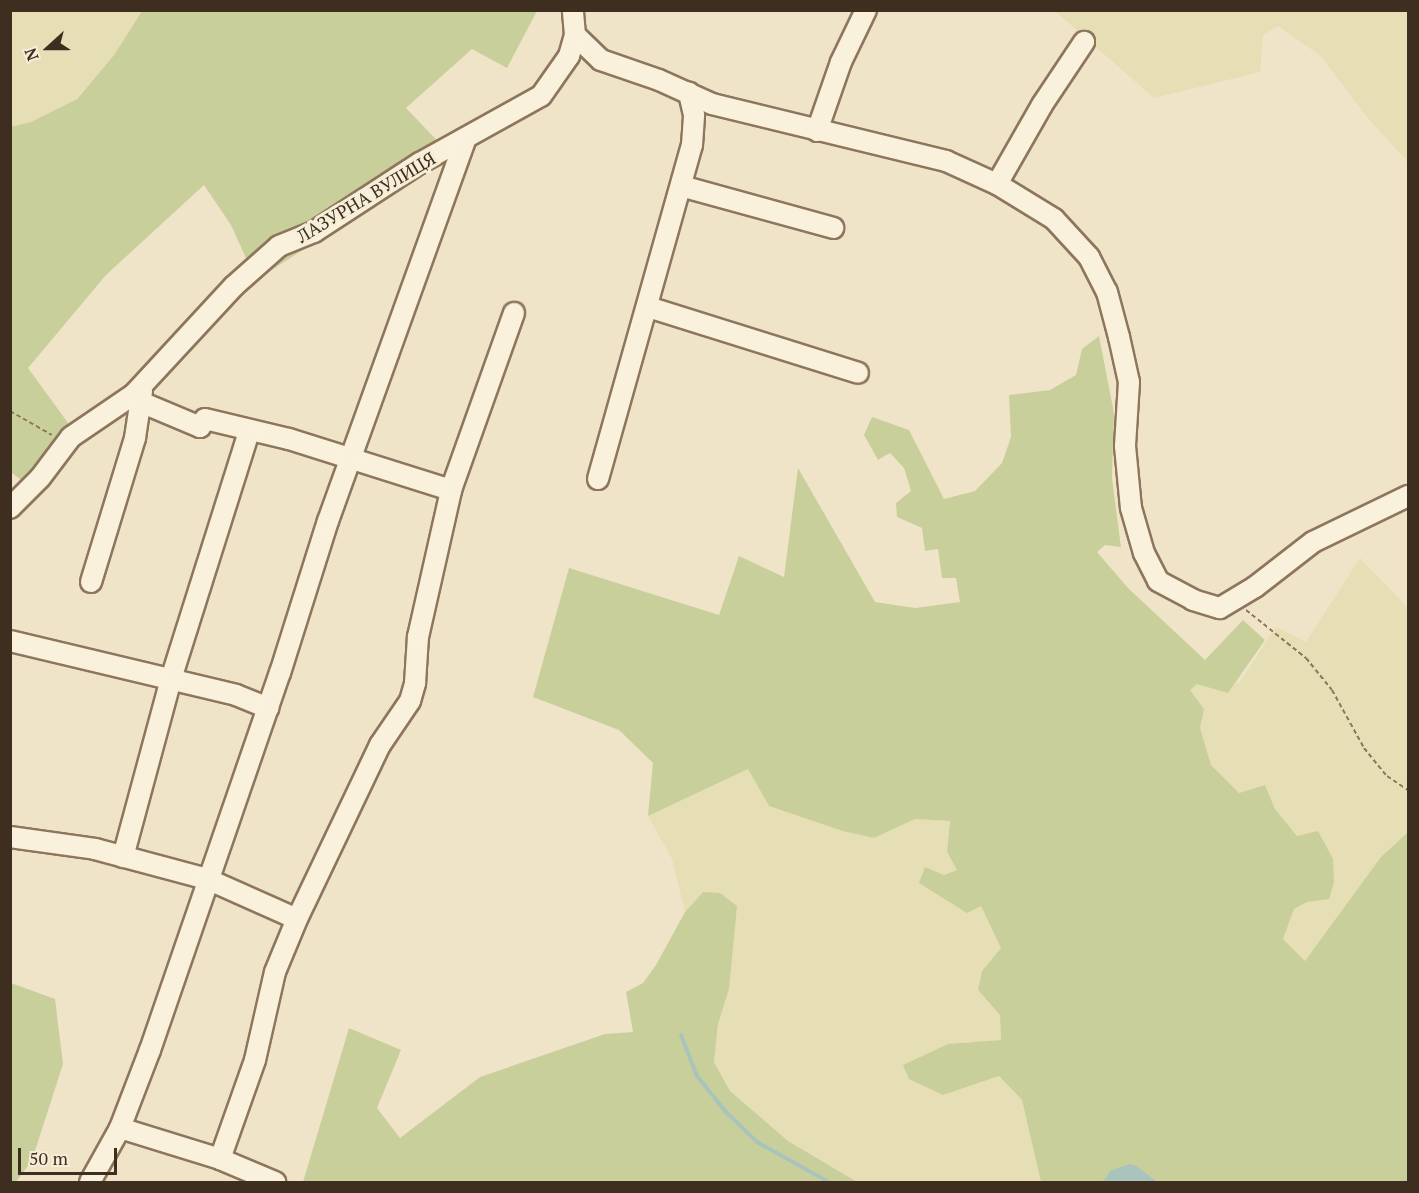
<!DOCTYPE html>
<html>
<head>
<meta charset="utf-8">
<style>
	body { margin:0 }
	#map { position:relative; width:1419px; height:1193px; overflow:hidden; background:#f0e4c8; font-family:"PT Serif",serif }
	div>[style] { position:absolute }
	.farmland>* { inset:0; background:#e6deb5 }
	.green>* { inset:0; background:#c9cf9b }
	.water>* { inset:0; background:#a9c4bc }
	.stream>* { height:4px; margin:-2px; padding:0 2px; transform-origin:2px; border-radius:2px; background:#a9c4bc }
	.path>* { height:2px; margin-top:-1px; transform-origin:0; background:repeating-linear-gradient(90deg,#8d765c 0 4.5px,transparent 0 7.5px) }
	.roads { filter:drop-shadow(2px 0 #8d765c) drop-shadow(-2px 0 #8d765c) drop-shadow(0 2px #8d765c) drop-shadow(0 -2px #8d765c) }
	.minor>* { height:20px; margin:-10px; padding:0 10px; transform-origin:10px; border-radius:10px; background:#faf1dc }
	span { translate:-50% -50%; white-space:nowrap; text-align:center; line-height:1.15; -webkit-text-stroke:6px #f7eed8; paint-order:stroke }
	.street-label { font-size:18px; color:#3d2e20 }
	.frame { position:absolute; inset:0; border:12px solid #3d2e20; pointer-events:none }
	.north { position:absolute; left:18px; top:18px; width:60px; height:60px; -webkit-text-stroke:4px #f7eed8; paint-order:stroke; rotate:249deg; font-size:16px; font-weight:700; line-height:24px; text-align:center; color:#3d2e20 }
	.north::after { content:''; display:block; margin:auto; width:21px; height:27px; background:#3d2e20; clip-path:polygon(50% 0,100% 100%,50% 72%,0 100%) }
	.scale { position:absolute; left:18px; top:1148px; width:99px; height:27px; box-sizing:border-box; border:3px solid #3d2e20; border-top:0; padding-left:8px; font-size:18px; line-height:21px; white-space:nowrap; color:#3d2e20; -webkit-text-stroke:4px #f7eed8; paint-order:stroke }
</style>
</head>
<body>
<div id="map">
	<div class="farmland">
		<i style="clip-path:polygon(10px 11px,142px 11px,114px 55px,76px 99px,31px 122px,11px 127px)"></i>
		<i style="clip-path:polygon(1055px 11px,1408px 11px,1408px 162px,1367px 117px,1321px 56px,1278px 26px,1263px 35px,1260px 72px,1154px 98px)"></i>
		<i style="clip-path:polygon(1360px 558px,1408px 608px,1408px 832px,1381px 857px,1306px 962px,1283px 939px,1294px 909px,1307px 902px,1297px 836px,1275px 809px,1265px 785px,1239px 793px,1211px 765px,1200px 728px,1204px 709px,1190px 690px,1197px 684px,1239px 683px,1276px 627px,1306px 642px)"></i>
		<i style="clip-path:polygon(748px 769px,769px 806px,874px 838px,915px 819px,950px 821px,947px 852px,958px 870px,944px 875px,981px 906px,1001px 948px,982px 971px,978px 990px,1000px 1015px,1001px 1040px,948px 1044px,903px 1065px,943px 1095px,999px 1076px,1022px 1100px,1041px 1182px,851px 1181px,788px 1141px,730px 1091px,714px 1062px,718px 1024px,729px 989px,730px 948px,703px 892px,685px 912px,672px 859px,648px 816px)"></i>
	</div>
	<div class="green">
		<i style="clip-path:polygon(142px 11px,537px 11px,507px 68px,472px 49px,406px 108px,451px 155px,256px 280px,231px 225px,204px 185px,106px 275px,28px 368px,79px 438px,36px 492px,11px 472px,10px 127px,31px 122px,77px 99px,114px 55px)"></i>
		<i style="clip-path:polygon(1099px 336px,1114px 413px,1112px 478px,1121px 547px,1105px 545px,1097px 552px,1128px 588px,1205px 660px,1243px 620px,1265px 640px,1228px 693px,1197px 684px,1190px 690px,1204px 709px,1200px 728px,1211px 765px,1239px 793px,1265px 785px,1275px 809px,1297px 836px,1318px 831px,1333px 859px,1334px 882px,1329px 899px,1307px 902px,1294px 909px,1283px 939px,1305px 961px,1381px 857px,1408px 832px,1408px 1182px,1158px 1182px,1137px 1166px,1103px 1182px,1041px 1182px,1022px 1100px,999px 1076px,943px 1095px,909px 1079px,903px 1065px,948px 1044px,1001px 1040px,1000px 1015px,978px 990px,982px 971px,1001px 948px,981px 906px,967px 913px,919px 883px,925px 867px,944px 875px,957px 870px,947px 852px,950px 821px,915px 819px,874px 838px,843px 831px,769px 806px,748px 769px,648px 816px,653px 763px,619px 730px,533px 697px,569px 568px,719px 615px,739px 556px,784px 577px,798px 468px,875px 602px,915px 608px,960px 602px,956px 578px,942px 578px,938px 549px,925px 551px,922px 528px,897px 517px,896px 503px,911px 491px,904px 468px,890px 453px,878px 460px,864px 435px,872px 417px,909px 430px,944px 499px,975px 491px,1002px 463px,1011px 437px,1009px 395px,1050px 390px,1076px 375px,1082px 349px)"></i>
		<i style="clip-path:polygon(703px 892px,720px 893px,737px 906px,729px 989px,718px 1024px,714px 1062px,730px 1091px,788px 1141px,857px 1182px,303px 1182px,349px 1028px,401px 1050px,377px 1108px,400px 1138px,480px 1077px,605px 1034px,633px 1032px,626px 992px,643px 983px,656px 965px,685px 912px)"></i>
		<i style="clip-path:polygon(11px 983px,55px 999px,63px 1064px,32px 1160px,16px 1182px,10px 1182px)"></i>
	</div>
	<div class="water">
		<i style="clip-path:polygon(1129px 1164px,1137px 1166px,1158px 1182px,1103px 1182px,1110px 1171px)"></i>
	</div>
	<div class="stream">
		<i style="left:681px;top:1035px;width:44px;rotate:68.7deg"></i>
		<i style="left:697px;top:1076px;width:45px;rotate:51.3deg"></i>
		<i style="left:725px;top:1111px;width:45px;rotate:44.1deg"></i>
		<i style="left:757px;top:1142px;width:82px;rotate:29.1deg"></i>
	</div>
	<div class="path">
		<i style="left:10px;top:411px;width:48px;rotate:29.7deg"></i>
		<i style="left:1246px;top:610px;width:77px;rotate:38.7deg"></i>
		<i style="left:1306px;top:658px;width:41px;rotate:50.9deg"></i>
		<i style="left:1332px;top:690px;width:66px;rotate:61.1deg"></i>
		<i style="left:1364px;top:748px;width:36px;rotate:51deg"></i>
		<i style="left:1387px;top:776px;width:25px;rotate:34deg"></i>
	</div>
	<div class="roads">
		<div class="minor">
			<i style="left:575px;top:35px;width:36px;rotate:44deg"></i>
			<i style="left:601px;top:60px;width:61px;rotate:19deg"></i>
			<i style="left:659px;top:80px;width:58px;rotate:24.4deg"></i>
			<i style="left:712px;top:104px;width:241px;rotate:13.7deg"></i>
			<i style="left:946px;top:161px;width:56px;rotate:24.3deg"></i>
			<i style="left:997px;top:184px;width:67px;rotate:31.6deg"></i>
			<i style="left:1054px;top:219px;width:52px;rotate:47.4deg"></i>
			<i style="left:1089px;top:257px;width:39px;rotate:63deg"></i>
			<i style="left:1107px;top:292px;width:47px;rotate:75.1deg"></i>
			<i style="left:1119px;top:337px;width:46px;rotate:77.5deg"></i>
			<i style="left:1129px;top:382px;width:64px;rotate:93.6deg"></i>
			<i style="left:1125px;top:446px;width:62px;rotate:84.5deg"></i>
			<i style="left:1131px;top:508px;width:47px;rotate:73.9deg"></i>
			<i style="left:1144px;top:553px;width:31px;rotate:63deg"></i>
			<i style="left:1158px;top:581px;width:40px;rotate:28deg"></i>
			<i style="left:1193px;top:600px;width:28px;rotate:17deg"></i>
			<i style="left:1220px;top:608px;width:41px;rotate:-31deg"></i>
			<i style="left:1255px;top:587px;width:73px;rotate:-37.8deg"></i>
			<i style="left:1313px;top:542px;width:106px;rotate:-25.8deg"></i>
			<i style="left:817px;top:131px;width:73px;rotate:-70.8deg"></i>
			<i style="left:841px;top:62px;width:58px;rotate:-64.3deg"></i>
			<i style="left:997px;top:184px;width:91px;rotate:-60.3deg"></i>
			<i style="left:1042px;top:105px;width:76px;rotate:-56.3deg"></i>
			<i style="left:681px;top:186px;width:158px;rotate:15.4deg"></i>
			<i style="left:648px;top:307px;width:220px;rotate:17.4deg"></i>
			<i style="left:143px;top:403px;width:62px;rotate:22.8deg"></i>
			<i style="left:200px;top:427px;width:9px;rotate:-58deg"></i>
			<i style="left:205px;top:419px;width:86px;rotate:13.4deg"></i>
			<i style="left:289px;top:439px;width:170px;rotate:17.5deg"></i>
			<i style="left:598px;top:479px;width:347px;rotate:-74.3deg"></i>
			<i style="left:692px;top:145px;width:30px;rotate:-86deg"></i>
			<i style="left:694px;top:115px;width:23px;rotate:-103deg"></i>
			<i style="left:10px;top:508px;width:42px;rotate:-45deg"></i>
			<i style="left:40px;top:478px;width:51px;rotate:-52.9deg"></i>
			<i style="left:71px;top:437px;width:76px;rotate:-34.3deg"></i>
			<i style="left:134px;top:394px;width:147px;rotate:-47.2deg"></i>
			<i style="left:234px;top:286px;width:60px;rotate:-41.6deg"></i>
			<i style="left:279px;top:246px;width:38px;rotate:-22deg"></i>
			<i style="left:314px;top:232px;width:126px;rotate:-33.1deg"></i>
			<i style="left:420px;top:163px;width:138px;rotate:-29deg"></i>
			<i style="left:541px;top:96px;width:49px;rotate:-55deg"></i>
			<i style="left:569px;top:56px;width:22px;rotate:-74deg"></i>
			<i style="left:575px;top:35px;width:25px;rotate:-95deg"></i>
			<i style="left:91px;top:582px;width:151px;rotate:-73deg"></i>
			<i style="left:135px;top:438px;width:48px;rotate:-81.5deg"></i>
			<i style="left:10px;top:641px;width:232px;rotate:13.4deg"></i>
			<i style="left:236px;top:695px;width:35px;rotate:22deg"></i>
			<i style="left:10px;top:837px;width:86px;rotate:8deg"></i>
			<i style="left:95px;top:849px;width:116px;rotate:15deg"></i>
			<i style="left:207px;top:879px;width:98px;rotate:24deg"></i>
			<i style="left:123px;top:857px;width:184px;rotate:-74.9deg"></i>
			<i style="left:171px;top:679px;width:259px;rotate:-72.5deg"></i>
			<i style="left:120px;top:1128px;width:105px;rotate:17.2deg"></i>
			<i style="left:220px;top:1159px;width:60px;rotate:22.7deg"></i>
			<i style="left:220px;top:1159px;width:105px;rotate:-70.5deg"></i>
			<i style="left:255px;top:1060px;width:90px;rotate:-77.2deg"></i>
			<i style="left:275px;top:972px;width:57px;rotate:-67.5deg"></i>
			<i style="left:297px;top:919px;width:193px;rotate:-64.5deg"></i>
			<i style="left:380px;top:745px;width:53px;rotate:-55.7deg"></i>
			<i style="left:410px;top:701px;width:19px;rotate:-74deg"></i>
			<i style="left:415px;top:683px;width:46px;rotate:-86.3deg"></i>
			<i style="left:418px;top:637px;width:151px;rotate:-77.3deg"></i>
			<i style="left:451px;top:490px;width:188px;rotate:-70.4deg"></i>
			<i style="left:90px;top:1182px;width:62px;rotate:-60.9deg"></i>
			<i style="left:120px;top:1128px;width:84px;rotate:-69deg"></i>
			<i style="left:150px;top:1050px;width:399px;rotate:-71deg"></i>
			<i style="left:280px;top:673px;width:159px;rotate:-72.5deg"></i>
			<i style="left:328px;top:521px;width:405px;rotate:-70.2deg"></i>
		</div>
	</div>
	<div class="street-label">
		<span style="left:366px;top:197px;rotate:-31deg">ЛАЗУРНА ВУЛИЦЯ</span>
	</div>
	<div class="frame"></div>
	<div class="north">N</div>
	<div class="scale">50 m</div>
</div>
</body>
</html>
